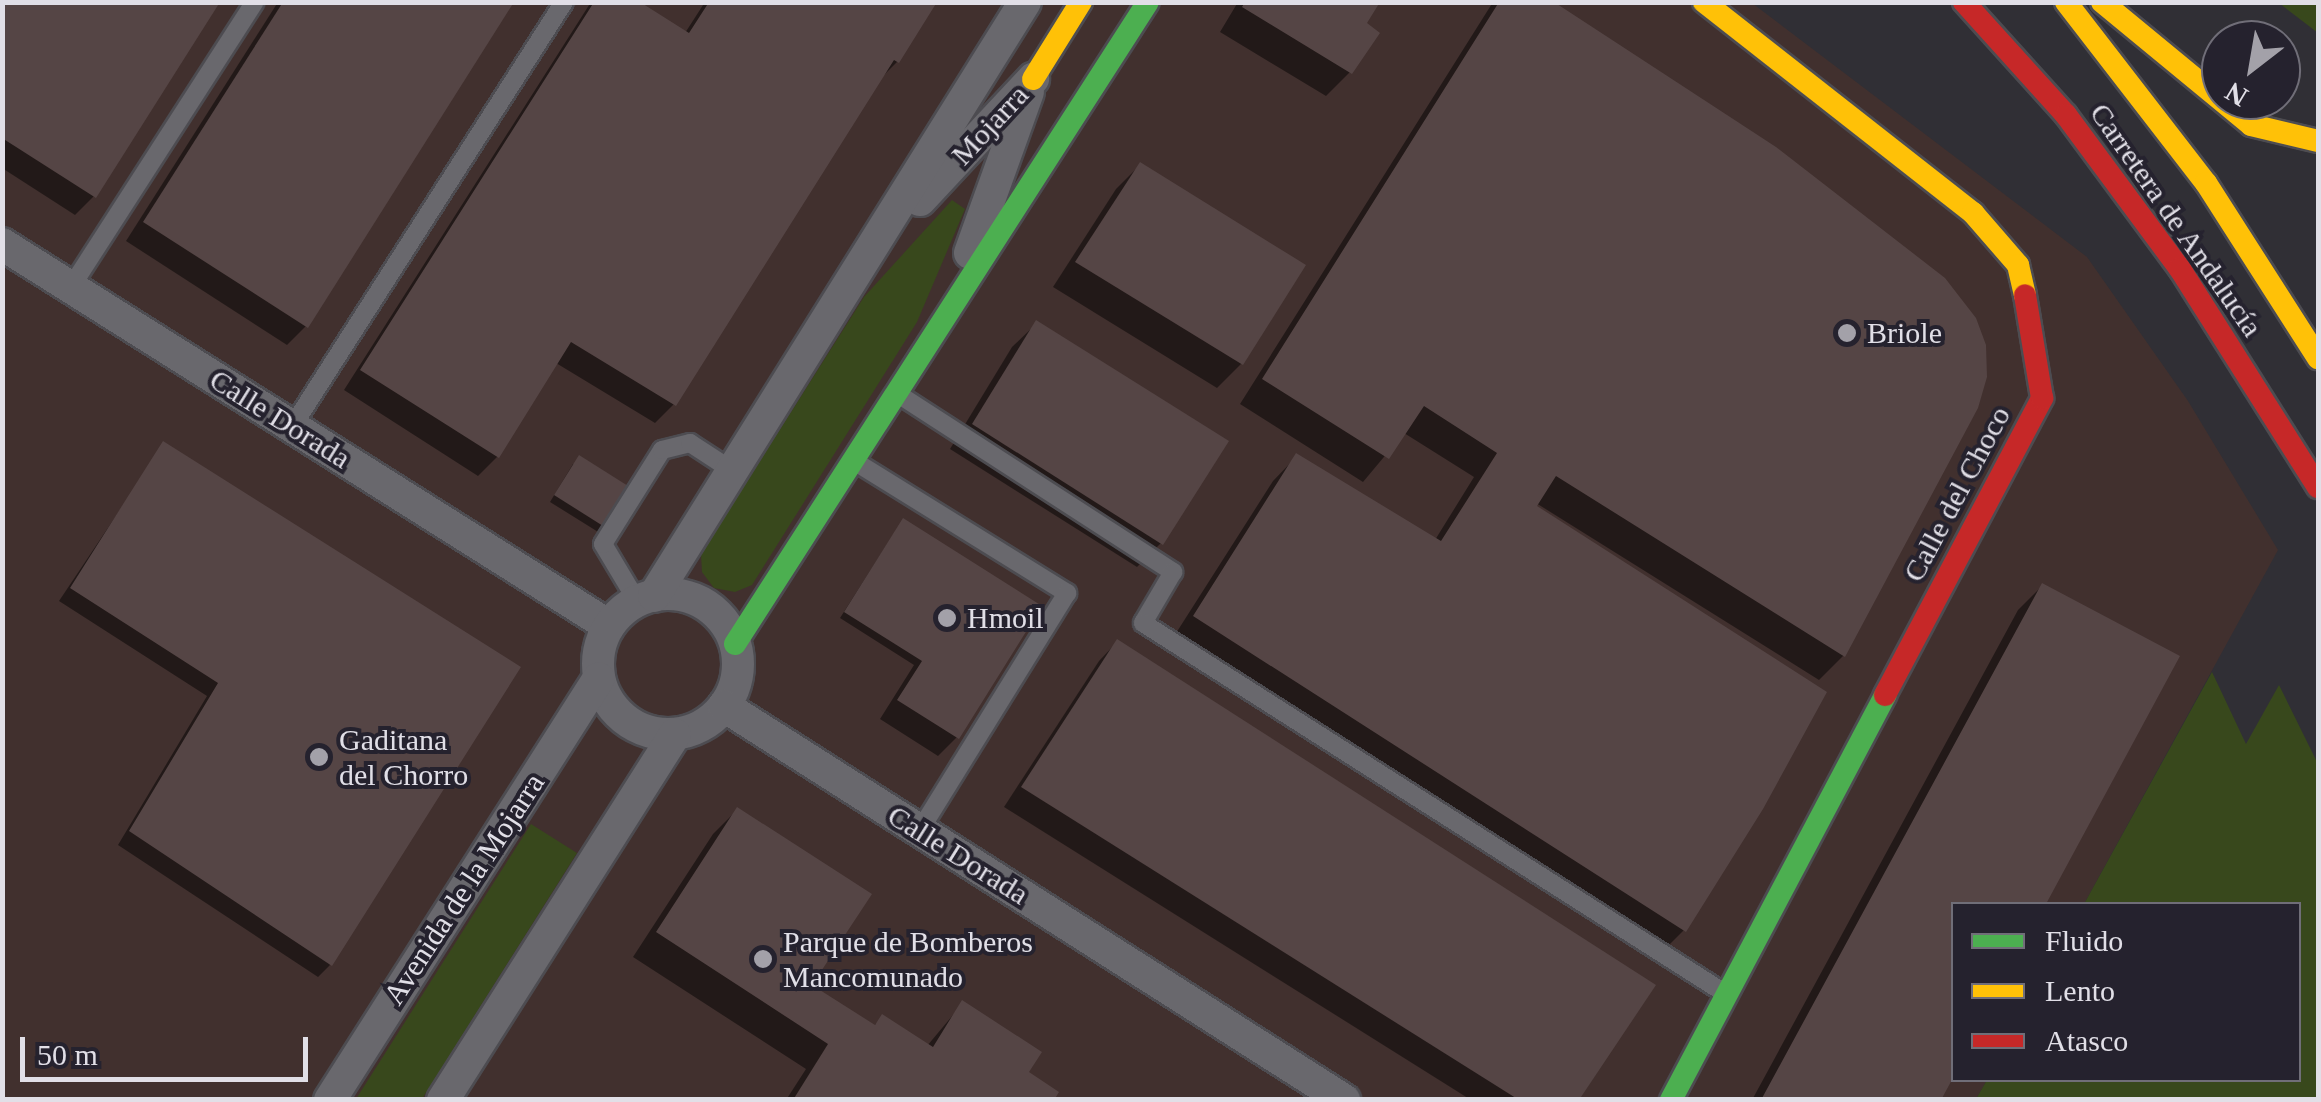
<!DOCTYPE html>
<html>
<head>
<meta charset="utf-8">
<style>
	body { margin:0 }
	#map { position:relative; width:2321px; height:1102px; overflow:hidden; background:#302f35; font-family:Georgia,serif }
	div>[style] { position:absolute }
	.industrial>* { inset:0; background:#41302e }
	.green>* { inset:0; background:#38481c }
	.shadow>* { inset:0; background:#0007 }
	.building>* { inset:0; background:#554545 }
	.roads { filter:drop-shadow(2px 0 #4d4c51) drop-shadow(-2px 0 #4d4c51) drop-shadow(0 2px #4d4c51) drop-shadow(0 -2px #4d4c51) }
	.lane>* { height:18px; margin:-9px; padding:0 9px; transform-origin:9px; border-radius:9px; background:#69686d }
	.street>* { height:32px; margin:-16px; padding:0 16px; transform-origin:16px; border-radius:16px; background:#69686d }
	.street>.ring { margin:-16px; padding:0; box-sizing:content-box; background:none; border:32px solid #69686d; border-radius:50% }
	.fast>* { height:22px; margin:-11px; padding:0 11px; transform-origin:11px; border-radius:11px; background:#4caf50 }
	.slow>* { height:22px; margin:-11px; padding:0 11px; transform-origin:11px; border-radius:11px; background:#ffc107 }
	.jam>* { height:22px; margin:-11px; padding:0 11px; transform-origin:11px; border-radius:11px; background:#c62828 }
	.dots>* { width:28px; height:28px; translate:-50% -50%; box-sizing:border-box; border:5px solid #25222e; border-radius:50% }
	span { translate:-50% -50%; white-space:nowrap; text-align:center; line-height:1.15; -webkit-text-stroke:8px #25222e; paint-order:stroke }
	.street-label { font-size:30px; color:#e1dfe7 }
	.poi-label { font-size:30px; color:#e1dfe7 }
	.left { translate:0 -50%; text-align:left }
	.frame { position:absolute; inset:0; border:5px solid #e1dfe7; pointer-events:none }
	.legend { position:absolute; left:1951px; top:902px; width:350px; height:180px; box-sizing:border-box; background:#25222e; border:2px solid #706e78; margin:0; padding:12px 18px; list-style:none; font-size:30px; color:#e1dfe7 }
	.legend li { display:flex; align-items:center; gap:20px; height:50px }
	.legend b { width:50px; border:2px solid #706e78 }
	.north { position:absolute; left:2201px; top:20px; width:100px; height:100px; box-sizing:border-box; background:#25222e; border:2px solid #706e78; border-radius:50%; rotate:211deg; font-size:28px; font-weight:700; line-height:40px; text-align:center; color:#e1dfe7 }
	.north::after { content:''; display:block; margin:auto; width:35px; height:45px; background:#a3a1a9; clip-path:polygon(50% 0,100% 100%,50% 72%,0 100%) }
	.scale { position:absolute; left:20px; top:1037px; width:288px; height:45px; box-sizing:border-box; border:5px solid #e1dfe7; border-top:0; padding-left:12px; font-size:30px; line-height:35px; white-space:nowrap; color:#e1dfe7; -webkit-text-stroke:8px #25222e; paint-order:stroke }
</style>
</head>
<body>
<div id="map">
	<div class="industrial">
		<i style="clip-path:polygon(2px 3px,1752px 3px,2087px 257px,2188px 401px,2278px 550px,2084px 904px,1954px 904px,1954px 1080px,1987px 1080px,1976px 1099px,3px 1099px)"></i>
	</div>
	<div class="green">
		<i style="clip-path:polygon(2279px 3px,2318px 3px,2318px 33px)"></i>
		<i style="clip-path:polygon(952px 200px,965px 209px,917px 322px,752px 585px,735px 592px,714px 588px,702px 572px,701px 554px,864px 297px)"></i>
		<i style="clip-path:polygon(2212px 672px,2246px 744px,2279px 685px,2318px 764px,2318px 1099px,1976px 1099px,1987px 1080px,2298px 1080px,2298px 904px,2084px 904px)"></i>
		<i style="clip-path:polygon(531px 824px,577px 853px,422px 1099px,356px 1099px)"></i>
	</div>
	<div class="shadow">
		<i style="clip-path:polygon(2px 2px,94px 196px,75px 215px,2px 168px)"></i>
		<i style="clip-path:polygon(278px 2px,511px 2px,306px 326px,287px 345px,126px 241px)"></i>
		<i style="clip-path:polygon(591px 2px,635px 2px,685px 33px,705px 2px,935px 2px,897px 62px,878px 81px,674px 404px,655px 423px,556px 363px,497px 457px,478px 476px,344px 390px)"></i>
		<i style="clip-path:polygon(1238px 2px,1377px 2px,1364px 24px,1350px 72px,1326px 96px,1220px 32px)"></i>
		<i style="clip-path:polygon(1493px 2px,1550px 2px,1975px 407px,1843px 656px,1819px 680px,1536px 503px,1533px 507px,1684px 930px,1660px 954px,1171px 641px,1273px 481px,1297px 456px,1435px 540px,1474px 477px,1404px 433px,1363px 482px,1240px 404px)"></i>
		<i style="clip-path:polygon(1140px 165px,1302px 266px,1241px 364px,1217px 388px,1053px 287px,1116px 189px)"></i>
		<i style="clip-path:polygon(1037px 323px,1161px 543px,1137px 567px,950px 449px,1012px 347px)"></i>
		<i style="clip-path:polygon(164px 444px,330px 965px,318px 977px,118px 845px,207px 696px,59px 601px)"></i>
		<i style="clip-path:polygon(573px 464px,633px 492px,603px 535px,550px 502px)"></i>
		<i style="clip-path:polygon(898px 527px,957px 737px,938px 756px,880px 719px,914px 665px,840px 618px)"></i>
		<i style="clip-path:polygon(2042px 586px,2177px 657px,2043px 904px,1954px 904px,1938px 1100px,1752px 1100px,2018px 610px)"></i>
		<i style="clip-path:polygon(1117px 642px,1576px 1100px,1471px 1100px,1004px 807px,1099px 661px)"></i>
		<i style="clip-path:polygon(737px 810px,809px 986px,873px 1027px,882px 1017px,927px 1046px,963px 1003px,1051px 1100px,786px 1100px,806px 1069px,633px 957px,713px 834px)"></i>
	</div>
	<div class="building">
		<i style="clip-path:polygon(2px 2px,220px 2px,96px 198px,2px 138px)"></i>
		<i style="clip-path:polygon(283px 2px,514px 2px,308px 328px,143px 222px)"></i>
		<i style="clip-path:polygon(594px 2px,640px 2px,689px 33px,709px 2px,937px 2px,899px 63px,894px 60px,676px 406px,571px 342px,499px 458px,360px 370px)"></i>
		<i style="clip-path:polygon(1245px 2px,1380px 2px,1367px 23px,1380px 33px,1352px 74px,1242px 7px)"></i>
		<i style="clip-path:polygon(1499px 2px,1554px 2px,1776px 147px,1945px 278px,1976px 318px,1986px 345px,1987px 377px,1978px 408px,1845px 657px,1556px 476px,1537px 506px,1827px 692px,1763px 809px,1686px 932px,1193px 616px,1296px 453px,1441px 541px,1497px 453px,1424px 406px,1389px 459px,1262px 379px)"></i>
		<i style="clip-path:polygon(1140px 162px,1306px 265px,1243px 365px,1075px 262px)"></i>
		<i style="clip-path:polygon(1036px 320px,1229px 441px,1163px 545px,972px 424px)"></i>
		<i style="clip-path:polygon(163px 441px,521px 667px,332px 966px,129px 831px,218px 683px,70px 588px)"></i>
		<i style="clip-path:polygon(579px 455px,636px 491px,611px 531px,554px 495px)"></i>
		<i style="clip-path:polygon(903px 518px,1042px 606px,959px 739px,897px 700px,922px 661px,844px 612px)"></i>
		<i style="clip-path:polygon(2042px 583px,2180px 656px,2046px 904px,1954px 904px,1954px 1076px,1941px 1100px,1761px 1100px)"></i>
		<i style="clip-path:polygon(1117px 639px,1656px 985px,1579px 1100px,1519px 1100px,1021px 787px)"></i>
		<i style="clip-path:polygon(737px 807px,872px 894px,812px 985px,875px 1025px,882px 1014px,933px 1047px,962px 1000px,1042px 1052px,1029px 1072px,1059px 1092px,1054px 1100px,793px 1100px,828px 1044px,656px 932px)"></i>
	</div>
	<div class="roads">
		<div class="lane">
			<i style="left:71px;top:287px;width:339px;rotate:-57.2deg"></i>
			<i style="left:898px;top:394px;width:328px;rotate:32.9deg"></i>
			<i style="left:1173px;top:572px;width:59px;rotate:120.5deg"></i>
			<i style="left:1143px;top:623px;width:691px;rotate:32.47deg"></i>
			<i style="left:292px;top:427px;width:505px;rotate:-57.38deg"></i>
			<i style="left:854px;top:461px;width:251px;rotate:31.8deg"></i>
			<i style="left:1067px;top:593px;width:279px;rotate:121.8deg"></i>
			<i style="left:637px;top:601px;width:66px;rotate:-120.8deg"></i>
			<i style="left:603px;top:544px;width:111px;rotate:-57.9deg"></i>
			<i style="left:662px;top:450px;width:29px;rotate:-14deg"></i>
			<i style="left:690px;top:443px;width:51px;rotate:33.1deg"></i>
		</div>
		<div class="street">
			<i style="left:920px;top:200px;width:166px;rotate:-47deg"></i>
			<i style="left:2px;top:244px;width:717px;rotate:32.18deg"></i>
			<i style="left:970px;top:253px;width:171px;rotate:-70.2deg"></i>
			<i class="ring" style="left:598px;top:594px;width:108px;height:108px"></i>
			<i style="left:654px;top:596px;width:700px;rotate:-58.01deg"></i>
			<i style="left:724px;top:706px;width:735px;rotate:32.44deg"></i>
			<i style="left:330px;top:1100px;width:500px;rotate:-57.48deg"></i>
			<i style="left:443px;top:1100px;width:433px;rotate:-57.6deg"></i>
		</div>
		<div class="fast">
			<i style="left:735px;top:644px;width:763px;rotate:-57.25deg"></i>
			<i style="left:1671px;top:1100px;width:458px;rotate:-62.1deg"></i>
		</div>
		<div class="slow">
			<i style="left:1704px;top:2px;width:342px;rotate:38.1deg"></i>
			<i style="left:1973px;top:213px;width:69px;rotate:49.1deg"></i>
			<i style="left:2018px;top:265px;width:31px;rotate:77deg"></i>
			<i style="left:2066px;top:2px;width:229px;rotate:52.3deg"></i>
			<i style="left:2206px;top:183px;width:208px;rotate:57.4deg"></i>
			<i style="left:2102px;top:2px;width:193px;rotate:39.5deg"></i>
			<i style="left:2251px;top:125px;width:69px;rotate:13.4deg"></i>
			<i style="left:1033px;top:79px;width:91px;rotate:-58.1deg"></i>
		</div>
		<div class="jam">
			<i style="left:1964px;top:2px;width:152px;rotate:47.9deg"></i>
			<i style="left:2066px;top:115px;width:192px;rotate:53.5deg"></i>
			<i style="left:2180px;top:269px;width:258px;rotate:57.7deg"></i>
			<i style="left:1885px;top:695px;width:336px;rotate:-62.1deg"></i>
			<i style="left:2042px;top:398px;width:104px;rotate:-99.4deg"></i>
		</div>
	</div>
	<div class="dots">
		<i style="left:1847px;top:333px;background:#a3a1a9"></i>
		<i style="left:947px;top:618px;background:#a3a1a9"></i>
		<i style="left:319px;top:757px;background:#a3a1a9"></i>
		<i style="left:763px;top:959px;background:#a3a1a9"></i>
	</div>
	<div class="street-label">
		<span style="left:990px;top:125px;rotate:-47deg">Mojarra</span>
		<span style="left:2176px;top:220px;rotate:55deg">Carretera de Andalucía</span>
		<span style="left:280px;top:419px;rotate:32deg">Calle Dorada</span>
		<span style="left:1957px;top:494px;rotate:-62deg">Calle del Choco</span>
		<span style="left:958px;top:855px;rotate:32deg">Calle Dorada</span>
		<span style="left:464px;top:889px;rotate:-57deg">Avenida de la Mojarra</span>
	</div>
	<div class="poi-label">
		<span class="left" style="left:1867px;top:333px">Briole</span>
		<span class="left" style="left:967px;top:618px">Hmoil</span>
		<span class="left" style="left:339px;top:757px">Gaditana<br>del Chorro</span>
		<span class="left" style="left:783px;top:959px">Parque de Bomberos<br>Mancomunado</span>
	</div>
	<div class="frame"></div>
	<ul class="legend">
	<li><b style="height:12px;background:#4caf50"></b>Fluido</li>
	<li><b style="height:12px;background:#ffc107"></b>Lento</li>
	<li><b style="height:12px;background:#c62828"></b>Atasco</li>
	</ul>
	<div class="north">N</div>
	<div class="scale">50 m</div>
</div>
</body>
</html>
